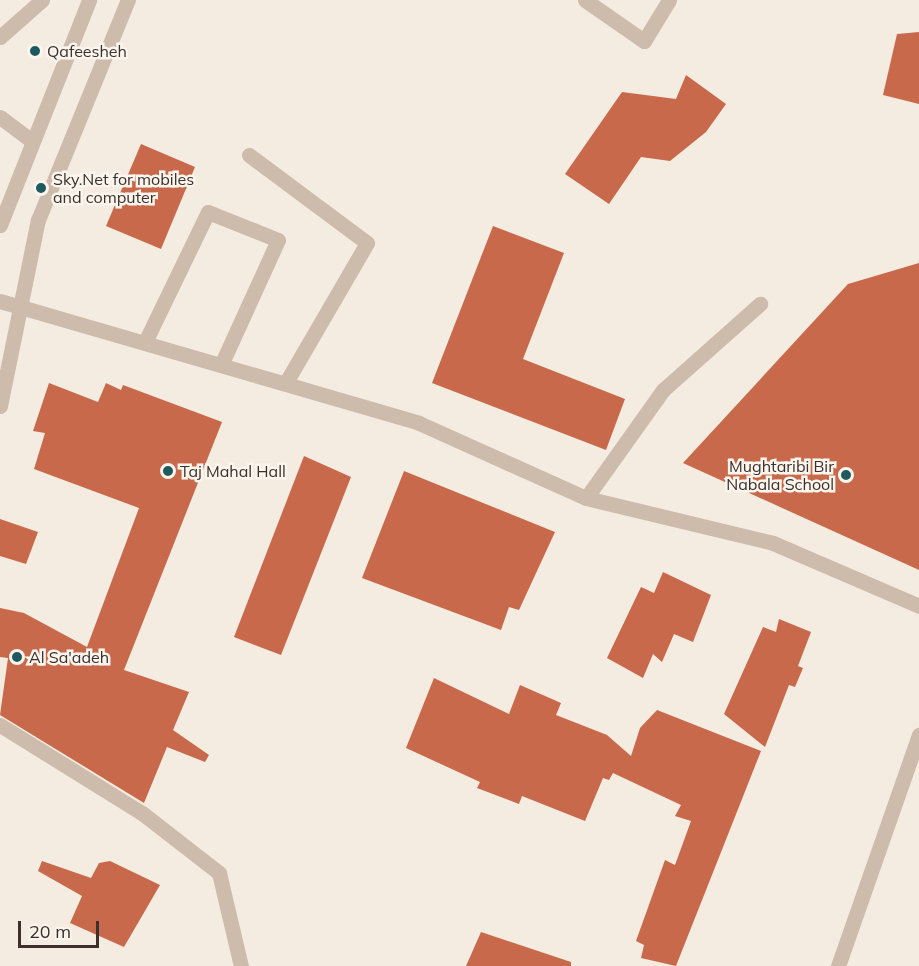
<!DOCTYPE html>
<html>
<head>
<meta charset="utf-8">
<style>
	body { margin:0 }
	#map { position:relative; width:919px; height:966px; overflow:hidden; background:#f4ebe1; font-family:Mulish,sans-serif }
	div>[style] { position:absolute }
	.building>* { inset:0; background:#c8694b }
	.minor>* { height:15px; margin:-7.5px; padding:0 7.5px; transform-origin:7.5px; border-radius:7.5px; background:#cdbbac }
	.tertiary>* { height:15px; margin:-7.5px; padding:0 7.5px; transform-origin:7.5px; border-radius:7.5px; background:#cdbbac }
	.dots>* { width:16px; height:16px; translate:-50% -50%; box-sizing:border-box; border:3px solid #fbf5ee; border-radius:50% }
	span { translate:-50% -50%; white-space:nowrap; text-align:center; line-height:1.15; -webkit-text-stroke:5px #fbf5ee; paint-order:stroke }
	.poi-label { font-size:16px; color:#3b302b }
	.left { translate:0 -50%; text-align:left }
	.right { translate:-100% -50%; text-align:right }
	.scale { position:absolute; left:18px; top:921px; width:81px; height:27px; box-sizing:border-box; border:3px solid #3b302b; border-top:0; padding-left:8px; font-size:18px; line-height:21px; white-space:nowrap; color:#3b302b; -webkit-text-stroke:4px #fbf5ee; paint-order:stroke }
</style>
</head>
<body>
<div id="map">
	<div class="building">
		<i style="clip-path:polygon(919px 32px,919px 104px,883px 95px,897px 34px)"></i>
		<i style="clip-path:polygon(686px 75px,726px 104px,706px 132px,670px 161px,641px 157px,609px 204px,565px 174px,622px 92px,676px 99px)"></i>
		<i style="clip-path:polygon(141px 144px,195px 167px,161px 249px,106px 226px)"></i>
		<i style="clip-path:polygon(493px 226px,564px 253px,523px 359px,625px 399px,606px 450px,432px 383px)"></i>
		<i style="clip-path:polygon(919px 263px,919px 570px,683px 463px,848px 284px)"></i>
		<i style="clip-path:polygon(49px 383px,98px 402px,106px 383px,121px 390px,123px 385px,222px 422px,124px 670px,189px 692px,173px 730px,209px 755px,205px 762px,167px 747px,144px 803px,0 715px,8px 658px,0 657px,0 608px,24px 613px,87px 647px,139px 508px,34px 469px,45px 433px,33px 431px)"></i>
		<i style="clip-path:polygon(304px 456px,351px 477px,281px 655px,234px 637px)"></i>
		<i style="clip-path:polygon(404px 471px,555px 532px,519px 610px,509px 607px,501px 630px,362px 578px)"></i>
		<i style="clip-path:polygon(0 519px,38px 532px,26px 564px,0 556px)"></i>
		<i style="clip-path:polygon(663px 572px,711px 595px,693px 642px,674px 634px,662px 662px,653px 654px,643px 678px,607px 658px,641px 587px,654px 593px)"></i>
		<i style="clip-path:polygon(779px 619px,811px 632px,798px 666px,803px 668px,795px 687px,789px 685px,765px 747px,724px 714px,763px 627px,776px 632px)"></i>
		<i style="clip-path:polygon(434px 678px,509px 714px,520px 685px,561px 703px,556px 715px,607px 735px,631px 756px,640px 728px,657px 710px,761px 751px,676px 966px,641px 958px,644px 945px,636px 941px,665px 860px,675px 865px,691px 821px,675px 816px,681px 805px,613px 773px,609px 780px,603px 778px,585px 821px,522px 796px,519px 804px,477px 788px,480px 782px,406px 748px)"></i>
		<i style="clip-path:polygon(42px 861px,91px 878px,99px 863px,110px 861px,160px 885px,124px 947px,70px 923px,82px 896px,38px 871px)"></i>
		<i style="clip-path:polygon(481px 932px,571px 962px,571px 966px,466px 966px)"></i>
	</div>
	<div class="minor">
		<i style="left:585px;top:0;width:72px;rotate:34.8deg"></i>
		<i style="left:644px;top:41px;width:48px;rotate:-58.6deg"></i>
		<i style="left:0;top:117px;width:40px;rotate:37deg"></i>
		<i style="left:249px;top:155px;width:147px;rotate:36.7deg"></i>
		<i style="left:367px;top:243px;width:161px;rotate:120.2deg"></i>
		<i style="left:0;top:225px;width:242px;rotate:-68.4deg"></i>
		<i style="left:0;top:301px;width:436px;rotate:16.2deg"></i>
		<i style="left:419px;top:423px;width:183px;rotate:24.2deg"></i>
		<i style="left:586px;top:498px;width:192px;rotate:13.5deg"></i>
		<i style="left:773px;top:543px;width:159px;rotate:23.3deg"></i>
		<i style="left:146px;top:340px;width:142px;rotate:-64.2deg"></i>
		<i style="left:208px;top:212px;width:75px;rotate:21.8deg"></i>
		<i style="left:278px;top:240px;width:135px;rotate:114.5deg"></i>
		<i style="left:0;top:406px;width:190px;rotate:-78.5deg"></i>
		<i style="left:38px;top:220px;width:238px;rotate:-67.8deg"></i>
		<i style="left:586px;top:498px;width:133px;rotate:-54.5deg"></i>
		<i style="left:663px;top:390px;width:130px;rotate:-41.6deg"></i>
		<i style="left:0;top:725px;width:167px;rotate:31.8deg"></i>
		<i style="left:142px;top:813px;width:98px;rotate:37.9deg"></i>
		<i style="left:219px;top:873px;width:96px;rotate:76.7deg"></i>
		<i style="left:838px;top:966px;width:245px;rotate:-70.7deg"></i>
	</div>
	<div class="tertiary">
		<i style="left:0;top:37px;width:56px;rotate:-41.4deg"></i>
	</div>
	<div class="dots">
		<i style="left:35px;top:51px;background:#1f5a5e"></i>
		<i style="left:41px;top:188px;background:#1f5a5e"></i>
		<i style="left:168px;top:471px;background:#1f5a5e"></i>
		<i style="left:846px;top:475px;background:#1f5a5e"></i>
		<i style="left:17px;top:657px;background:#1f5a5e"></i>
	</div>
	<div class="poi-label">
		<span class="left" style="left:47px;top:51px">Qafeesheh</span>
		<span class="left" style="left:53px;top:188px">Sky.Net for mobiles<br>and computer</span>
		<span class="right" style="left:834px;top:475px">Mughtaribi Bir<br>Nabala School</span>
		<span class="left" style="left:180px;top:471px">Taj Mahal Hall</span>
		<span class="left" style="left:29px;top:657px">Al Sa'adeh</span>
	</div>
	<div class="scale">20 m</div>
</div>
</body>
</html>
